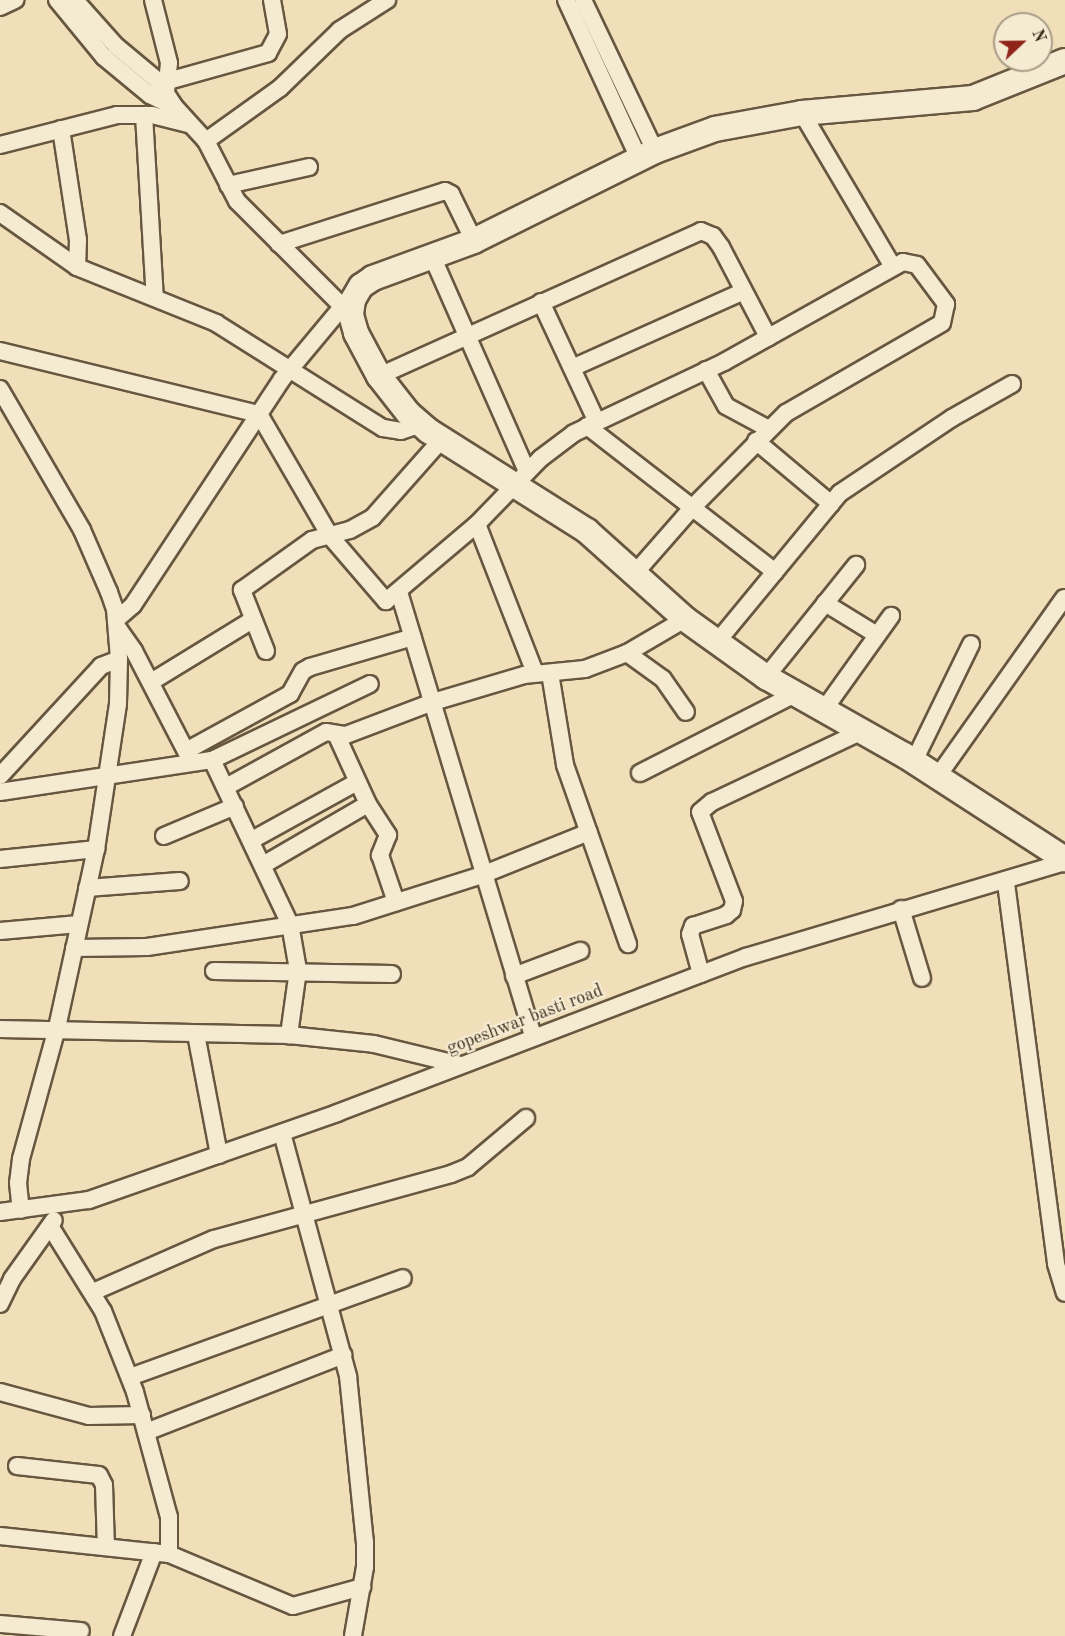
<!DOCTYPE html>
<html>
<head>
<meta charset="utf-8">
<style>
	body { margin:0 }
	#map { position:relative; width:1065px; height:1636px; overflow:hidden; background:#f0dfb9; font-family:"Old Standard TT",serif }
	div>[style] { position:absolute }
	.roads { filter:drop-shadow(2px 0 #675740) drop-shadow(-2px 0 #675740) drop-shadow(0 2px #675740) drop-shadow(0 -2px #675740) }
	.street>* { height:16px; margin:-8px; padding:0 8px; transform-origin:8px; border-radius:8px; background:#f5ead2 }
	.secondary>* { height:24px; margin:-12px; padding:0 12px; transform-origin:12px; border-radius:12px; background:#f5ead2 }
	span { translate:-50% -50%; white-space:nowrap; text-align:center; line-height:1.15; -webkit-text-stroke:4.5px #f5ead2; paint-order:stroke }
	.street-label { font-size:18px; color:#392a17 }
	.north { position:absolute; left:993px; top:12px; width:60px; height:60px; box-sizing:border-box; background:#f5ead2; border:2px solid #aa9d87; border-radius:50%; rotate:68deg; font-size:16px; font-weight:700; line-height:24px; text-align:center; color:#392a17 }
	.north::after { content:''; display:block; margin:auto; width:21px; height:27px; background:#8f2418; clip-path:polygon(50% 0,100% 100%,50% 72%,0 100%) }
</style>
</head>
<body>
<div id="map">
	<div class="roads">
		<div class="street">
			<i style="left:57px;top:0;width:74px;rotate:50.5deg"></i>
			<i style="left:104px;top:57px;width:60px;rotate:39.6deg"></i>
			<i style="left:150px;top:95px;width:25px;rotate:26deg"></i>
			<i style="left:75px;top:0;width:62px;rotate:48.3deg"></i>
			<i style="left:116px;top:46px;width:55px;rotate:39.8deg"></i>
			<i style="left:158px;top:81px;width:30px;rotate:57deg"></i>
			<i style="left:174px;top:106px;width:47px;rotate:47.6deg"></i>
			<i style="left:206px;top:141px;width:68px;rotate:62.7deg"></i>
			<i style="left:237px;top:201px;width:161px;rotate:45deg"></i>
			<i style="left:153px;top:0;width:65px;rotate:75.7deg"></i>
			<i style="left:169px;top:63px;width:27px;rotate:96deg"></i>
			<i style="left:566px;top:0;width:175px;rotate:65.3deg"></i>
			<i style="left:583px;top:0;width:167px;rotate:64.5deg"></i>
			<i style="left:0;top:7px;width:17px;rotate:-25deg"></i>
			<i style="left:168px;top:81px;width:104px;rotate:-15.6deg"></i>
			<i style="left:268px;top:53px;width:21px;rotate:-62deg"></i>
			<i style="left:278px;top:34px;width:35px;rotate:-100deg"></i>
			<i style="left:802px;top:113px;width:179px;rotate:59.4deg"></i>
			<i style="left:144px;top:115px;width:183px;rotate:86.6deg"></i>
			<i style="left:61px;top:129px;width:112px;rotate:81.3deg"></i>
			<i style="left:78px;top:240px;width:27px;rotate:92deg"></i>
			<i style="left:206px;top:141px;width:91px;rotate:-35.6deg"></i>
			<i style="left:280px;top:88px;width:83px;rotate:-44deg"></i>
			<i style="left:340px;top:30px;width:56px;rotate:-32.6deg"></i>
			<i style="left:0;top:145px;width:121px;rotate:-14.4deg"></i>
			<i style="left:117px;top:115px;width:35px"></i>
			<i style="left:152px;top:115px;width:38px;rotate:14deg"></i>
			<i style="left:228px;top:185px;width:83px;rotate:-12.5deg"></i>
			<i style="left:0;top:213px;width:94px;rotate:35deg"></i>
			<i style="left:77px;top:267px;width:150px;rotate:21.9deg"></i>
			<i style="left:216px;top:323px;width:197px;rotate:32.2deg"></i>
			<i style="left:383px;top:428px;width:18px;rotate:9deg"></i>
			<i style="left:401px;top:431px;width:21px;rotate:-19deg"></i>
			<i style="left:279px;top:244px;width:174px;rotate:-17.7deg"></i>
			<i style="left:445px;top:191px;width:7px;rotate:27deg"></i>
			<i style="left:451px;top:194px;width:52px;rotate:63.9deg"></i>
			<i style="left:432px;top:256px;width:235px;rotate:66.2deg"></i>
			<i style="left:541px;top:302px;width:132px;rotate:65deg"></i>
			<i style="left:0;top:351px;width:267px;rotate:13.7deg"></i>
			<i style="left:259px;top:414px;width:141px;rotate:59.8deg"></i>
			<i style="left:330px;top:536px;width:86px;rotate:49.3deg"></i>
			<i style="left:386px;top:601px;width:119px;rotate:-40.2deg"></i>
			<i style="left:477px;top:524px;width:92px;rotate:-45.9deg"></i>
			<i style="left:541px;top:458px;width:41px;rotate:-37.1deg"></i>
			<i style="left:574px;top:433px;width:166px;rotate:-25.3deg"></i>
			<i style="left:724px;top:362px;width:205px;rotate:-29.2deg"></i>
			<i style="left:903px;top:262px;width:14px;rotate:12deg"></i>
			<i style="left:917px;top:265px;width:49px;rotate:53.4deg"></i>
			<i style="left:946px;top:304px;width:19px;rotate:102deg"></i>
			<i style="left:942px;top:323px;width:180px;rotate:150deg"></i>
			<i style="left:786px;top:413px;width:134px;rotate:134.7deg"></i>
			<i style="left:692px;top:508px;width:85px;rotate:131.2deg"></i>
			<i style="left:572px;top:368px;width:188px;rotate:-24.1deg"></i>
			<i style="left:706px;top:370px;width:41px;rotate:60.9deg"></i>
			<i style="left:726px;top:406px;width:47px;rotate:28.2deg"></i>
			<i style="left:379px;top:376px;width:353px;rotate:-24.2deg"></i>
			<i style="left:701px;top:231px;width:13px;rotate:23deg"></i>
			<i style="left:713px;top:236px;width:14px;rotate:54deg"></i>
			<i style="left:721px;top:247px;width:102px;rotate:62.4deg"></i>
			<i style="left:0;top:389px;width:163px;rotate:59.8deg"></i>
			<i style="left:82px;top:530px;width:68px;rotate:66.5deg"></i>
			<i style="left:109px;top:592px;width:18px;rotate:71deg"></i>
			<i style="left:115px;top:609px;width:50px;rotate:85.4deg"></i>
			<i style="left:119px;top:659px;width:45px;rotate:91.3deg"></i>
			<i style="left:118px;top:704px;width:147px;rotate:98.6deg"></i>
			<i style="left:96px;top:849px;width:183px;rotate:102.3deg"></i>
			<i style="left:57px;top:1028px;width:136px;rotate:105.4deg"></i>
			<i style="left:21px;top:1159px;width:24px;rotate:97deg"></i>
			<i style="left:18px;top:1183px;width:27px;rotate:84deg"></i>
			<i style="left:587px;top:426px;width:238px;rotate:37.8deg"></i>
			<i style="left:756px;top:441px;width:98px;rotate:40deg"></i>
			<i style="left:477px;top:524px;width:160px;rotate:68.7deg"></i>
			<i style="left:399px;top:592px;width:465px;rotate:73.2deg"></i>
			<i style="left:825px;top:603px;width:61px;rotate:31.6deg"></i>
			<i style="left:117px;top:619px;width:21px;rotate:-41deg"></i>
			<i style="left:133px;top:605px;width:271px;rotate:-56.6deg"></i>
			<i style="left:282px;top:379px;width:94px;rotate:-50.2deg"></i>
			<i style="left:118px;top:628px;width:28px;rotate:55deg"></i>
			<i style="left:134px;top:651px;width:124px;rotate:62.6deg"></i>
			<i style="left:717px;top:642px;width:193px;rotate:-50.5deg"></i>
			<i style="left:840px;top:493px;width:135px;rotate:-33.8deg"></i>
			<i style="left:952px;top:418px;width:69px;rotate:-29.5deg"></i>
			<i style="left:266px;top:651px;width:66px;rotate:-111.5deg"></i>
			<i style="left:242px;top:590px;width:86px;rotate:-35.5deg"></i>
			<i style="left:312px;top:540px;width:39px;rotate:-15deg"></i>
			<i style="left:350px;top:530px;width:26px;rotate:-29deg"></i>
			<i style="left:373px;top:517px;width:104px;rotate:-48.5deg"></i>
			<i style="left:627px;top:653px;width:44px;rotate:35.8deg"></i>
			<i style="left:663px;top:679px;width:40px;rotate:55.1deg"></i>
			<i style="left:550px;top:673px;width:93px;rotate:80.7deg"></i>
			<i style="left:565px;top:765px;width:190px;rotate:70.6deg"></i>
			<i style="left:766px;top:677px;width:144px;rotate:-51.2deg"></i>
			<i style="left:151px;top:682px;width:119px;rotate:-31.5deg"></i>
			<i style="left:823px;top:711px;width:117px;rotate:-54.4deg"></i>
			<i style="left:336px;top:734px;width:77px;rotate:65.4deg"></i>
			<i style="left:368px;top:804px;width:37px;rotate:57deg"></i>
			<i style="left:388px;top:835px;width:22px;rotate:112deg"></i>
			<i style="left:380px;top:855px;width:50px;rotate:71.2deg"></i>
			<i style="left:186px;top:751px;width:119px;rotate:-28.7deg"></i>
			<i style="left:290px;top:694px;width:26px;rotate:-61deg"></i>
			<i style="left:303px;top:671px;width:8px;rotate:-30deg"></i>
			<i style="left:310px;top:667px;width:107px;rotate:-16.2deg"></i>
			<i style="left:212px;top:760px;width:182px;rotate:64.6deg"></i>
			<i style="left:290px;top:924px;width:47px;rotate:80.1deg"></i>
			<i style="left:298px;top:970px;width:66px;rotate:97.9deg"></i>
			<i style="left:914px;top:761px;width:130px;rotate:-64deg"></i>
			<i style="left:640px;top:773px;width:174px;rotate:-27deg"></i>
			<i style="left:0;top:776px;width:149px;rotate:-47.4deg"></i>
			<i style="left:101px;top:666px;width:19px;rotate:-21deg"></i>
			<i style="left:938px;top:776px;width:218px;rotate:-54.7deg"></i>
			<i style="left:226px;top:787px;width:114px;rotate:-28.8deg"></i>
			<i style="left:326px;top:732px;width:20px;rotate:9deg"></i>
			<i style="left:346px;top:735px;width:93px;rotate:-20.8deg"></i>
			<i style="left:433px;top:702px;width:95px;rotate:-16.5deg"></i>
			<i style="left:524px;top:675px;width:61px;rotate:-5.6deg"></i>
			<i style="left:585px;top:669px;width:45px;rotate:-20.9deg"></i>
			<i style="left:627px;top:653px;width:67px;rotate:-30.4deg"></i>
			<i style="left:0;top:792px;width:214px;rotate:-8.6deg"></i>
			<i style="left:212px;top:760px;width:175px;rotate:-25.7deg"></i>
			<i style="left:164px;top:836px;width:77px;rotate:-22.9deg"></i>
			<i style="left:252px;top:840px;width:120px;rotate:-28.9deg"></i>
			<i style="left:0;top:859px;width:97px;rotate:-5.9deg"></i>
			<i style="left:263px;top:865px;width:121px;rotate:-30.2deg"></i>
			<i style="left:1006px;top:883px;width:384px;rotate:82.5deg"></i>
			<i style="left:1056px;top:1264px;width:30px;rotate:73deg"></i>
			<i style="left:87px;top:888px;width:93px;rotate:-4.3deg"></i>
			<i style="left:901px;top:909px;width:72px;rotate:73.1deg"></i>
			<i style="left:0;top:931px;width:79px;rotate:-5.1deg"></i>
			<i style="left:74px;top:948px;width:73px;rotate:-0.8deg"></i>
			<i style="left:147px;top:947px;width:208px;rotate:-8.6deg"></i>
			<i style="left:353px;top:916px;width:135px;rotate:-17.6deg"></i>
			<i style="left:482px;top:875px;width:115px;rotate:-21.9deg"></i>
			<i style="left:214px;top:971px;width:178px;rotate:1deg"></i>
			<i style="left:701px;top:974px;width:41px;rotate:-105.4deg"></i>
			<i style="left:690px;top:934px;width:9px;rotate:-69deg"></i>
			<i style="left:693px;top:926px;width:35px;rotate:-18deg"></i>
			<i style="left:726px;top:915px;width:8px;rotate:-40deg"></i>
			<i style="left:732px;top:910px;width:9px;rotate:-77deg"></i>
			<i style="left:734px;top:901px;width:95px;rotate:-110.9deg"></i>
			<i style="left:700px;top:812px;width:16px;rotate:-40deg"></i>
			<i style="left:712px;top:802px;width:164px;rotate:-25.3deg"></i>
			<i style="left:514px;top:976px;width:71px;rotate:-20.7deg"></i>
			<i style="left:0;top:1029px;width:289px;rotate:1.2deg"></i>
			<i style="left:289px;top:1035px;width:85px;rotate:6deg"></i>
			<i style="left:374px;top:1044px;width:89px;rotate:13.6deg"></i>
			<i style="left:196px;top:1034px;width:123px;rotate:79.2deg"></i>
			<i style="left:282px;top:1133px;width:252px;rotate:74.8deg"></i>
			<i style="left:348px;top:1376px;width:167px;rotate:84.2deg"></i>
			<i style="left:365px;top:1542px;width:25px;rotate:90deg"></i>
			<i style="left:365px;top:1567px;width:70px;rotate:99.9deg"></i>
			<i style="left:0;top:1212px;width:90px;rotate:-7.7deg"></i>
			<i style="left:89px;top:1200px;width:263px;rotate:-19.3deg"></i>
			<i style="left:337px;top:1113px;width:438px;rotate:-20.9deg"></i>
			<i style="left:746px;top:957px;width:333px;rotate:-16.6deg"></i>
			<i style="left:50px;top:1226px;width:100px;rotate:58.1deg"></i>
			<i style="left:103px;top:1311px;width:87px;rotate:68.4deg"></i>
			<i style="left:135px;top:1392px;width:130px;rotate:74.8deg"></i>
			<i style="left:169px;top:1517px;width:37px;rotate:90deg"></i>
			<i style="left:93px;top:1292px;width:132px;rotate:-23.7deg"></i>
			<i style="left:214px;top:1239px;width:246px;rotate:-15.3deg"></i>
			<i style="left:451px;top:1174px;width:18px;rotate:-22deg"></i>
			<i style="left:468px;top:1167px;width:76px;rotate:-40.2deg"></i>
			<i style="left:0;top:1304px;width:28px;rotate:-64deg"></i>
			<i style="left:12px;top:1279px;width:72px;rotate:-54.6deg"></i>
			<i style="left:130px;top:1377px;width:290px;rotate:-19.9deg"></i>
			<i style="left:0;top:1392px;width:92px;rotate:15.1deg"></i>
			<i style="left:89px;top:1416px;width:53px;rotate:-1.1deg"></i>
			<i style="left:146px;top:1432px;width:212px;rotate:-21.3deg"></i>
			<i style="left:17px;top:1466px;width:82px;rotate:6.3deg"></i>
			<i style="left:99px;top:1475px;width:11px;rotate:63deg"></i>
			<i style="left:104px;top:1485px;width:62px;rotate:88.2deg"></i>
			<i style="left:0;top:1536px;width:170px;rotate:6.1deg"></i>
			<i style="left:169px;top:1554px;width:134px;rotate:22.8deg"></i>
			<i style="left:293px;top:1606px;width:72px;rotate:-15.4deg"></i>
			<i style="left:0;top:1624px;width:81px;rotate:4.9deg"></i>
			<i style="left:122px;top:1636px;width:90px;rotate:-69.1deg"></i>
		</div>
		<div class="secondary">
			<i style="left:1065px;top:61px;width:99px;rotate:158.1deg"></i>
			<i style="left:973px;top:98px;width:172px;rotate:175deg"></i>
			<i style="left:802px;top:113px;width:88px;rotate:169.6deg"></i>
			<i style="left:715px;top:129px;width:64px;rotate:159.9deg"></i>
			<i style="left:655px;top:151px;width:202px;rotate:153.6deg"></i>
			<i style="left:474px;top:241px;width:108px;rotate:159.9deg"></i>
			<i style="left:373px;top:278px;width:14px;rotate:146deg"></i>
			<i style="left:361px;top:286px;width:16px;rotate:120deg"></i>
			<i style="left:353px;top:300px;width:15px;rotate:98deg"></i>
			<i style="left:351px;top:315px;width:19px;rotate:74deg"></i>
			<i style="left:356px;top:333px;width:49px;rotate:61.9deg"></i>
			<i style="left:379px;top:376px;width:47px;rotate:51.9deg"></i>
			<i style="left:408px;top:413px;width:28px;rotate:41deg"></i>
			<i style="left:429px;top:431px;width:187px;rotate:32.3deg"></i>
			<i style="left:587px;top:531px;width:132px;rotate:41.9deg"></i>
			<i style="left:685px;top:619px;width:100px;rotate:35.6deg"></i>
			<i style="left:766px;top:677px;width:159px;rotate:29.5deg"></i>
			<i style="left:904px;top:755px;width:192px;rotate:32.9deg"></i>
		</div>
	</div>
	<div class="street-label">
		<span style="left:525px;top:1020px;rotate:-21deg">gopeshwar basti road</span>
	</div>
	<div class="north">N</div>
</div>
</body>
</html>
